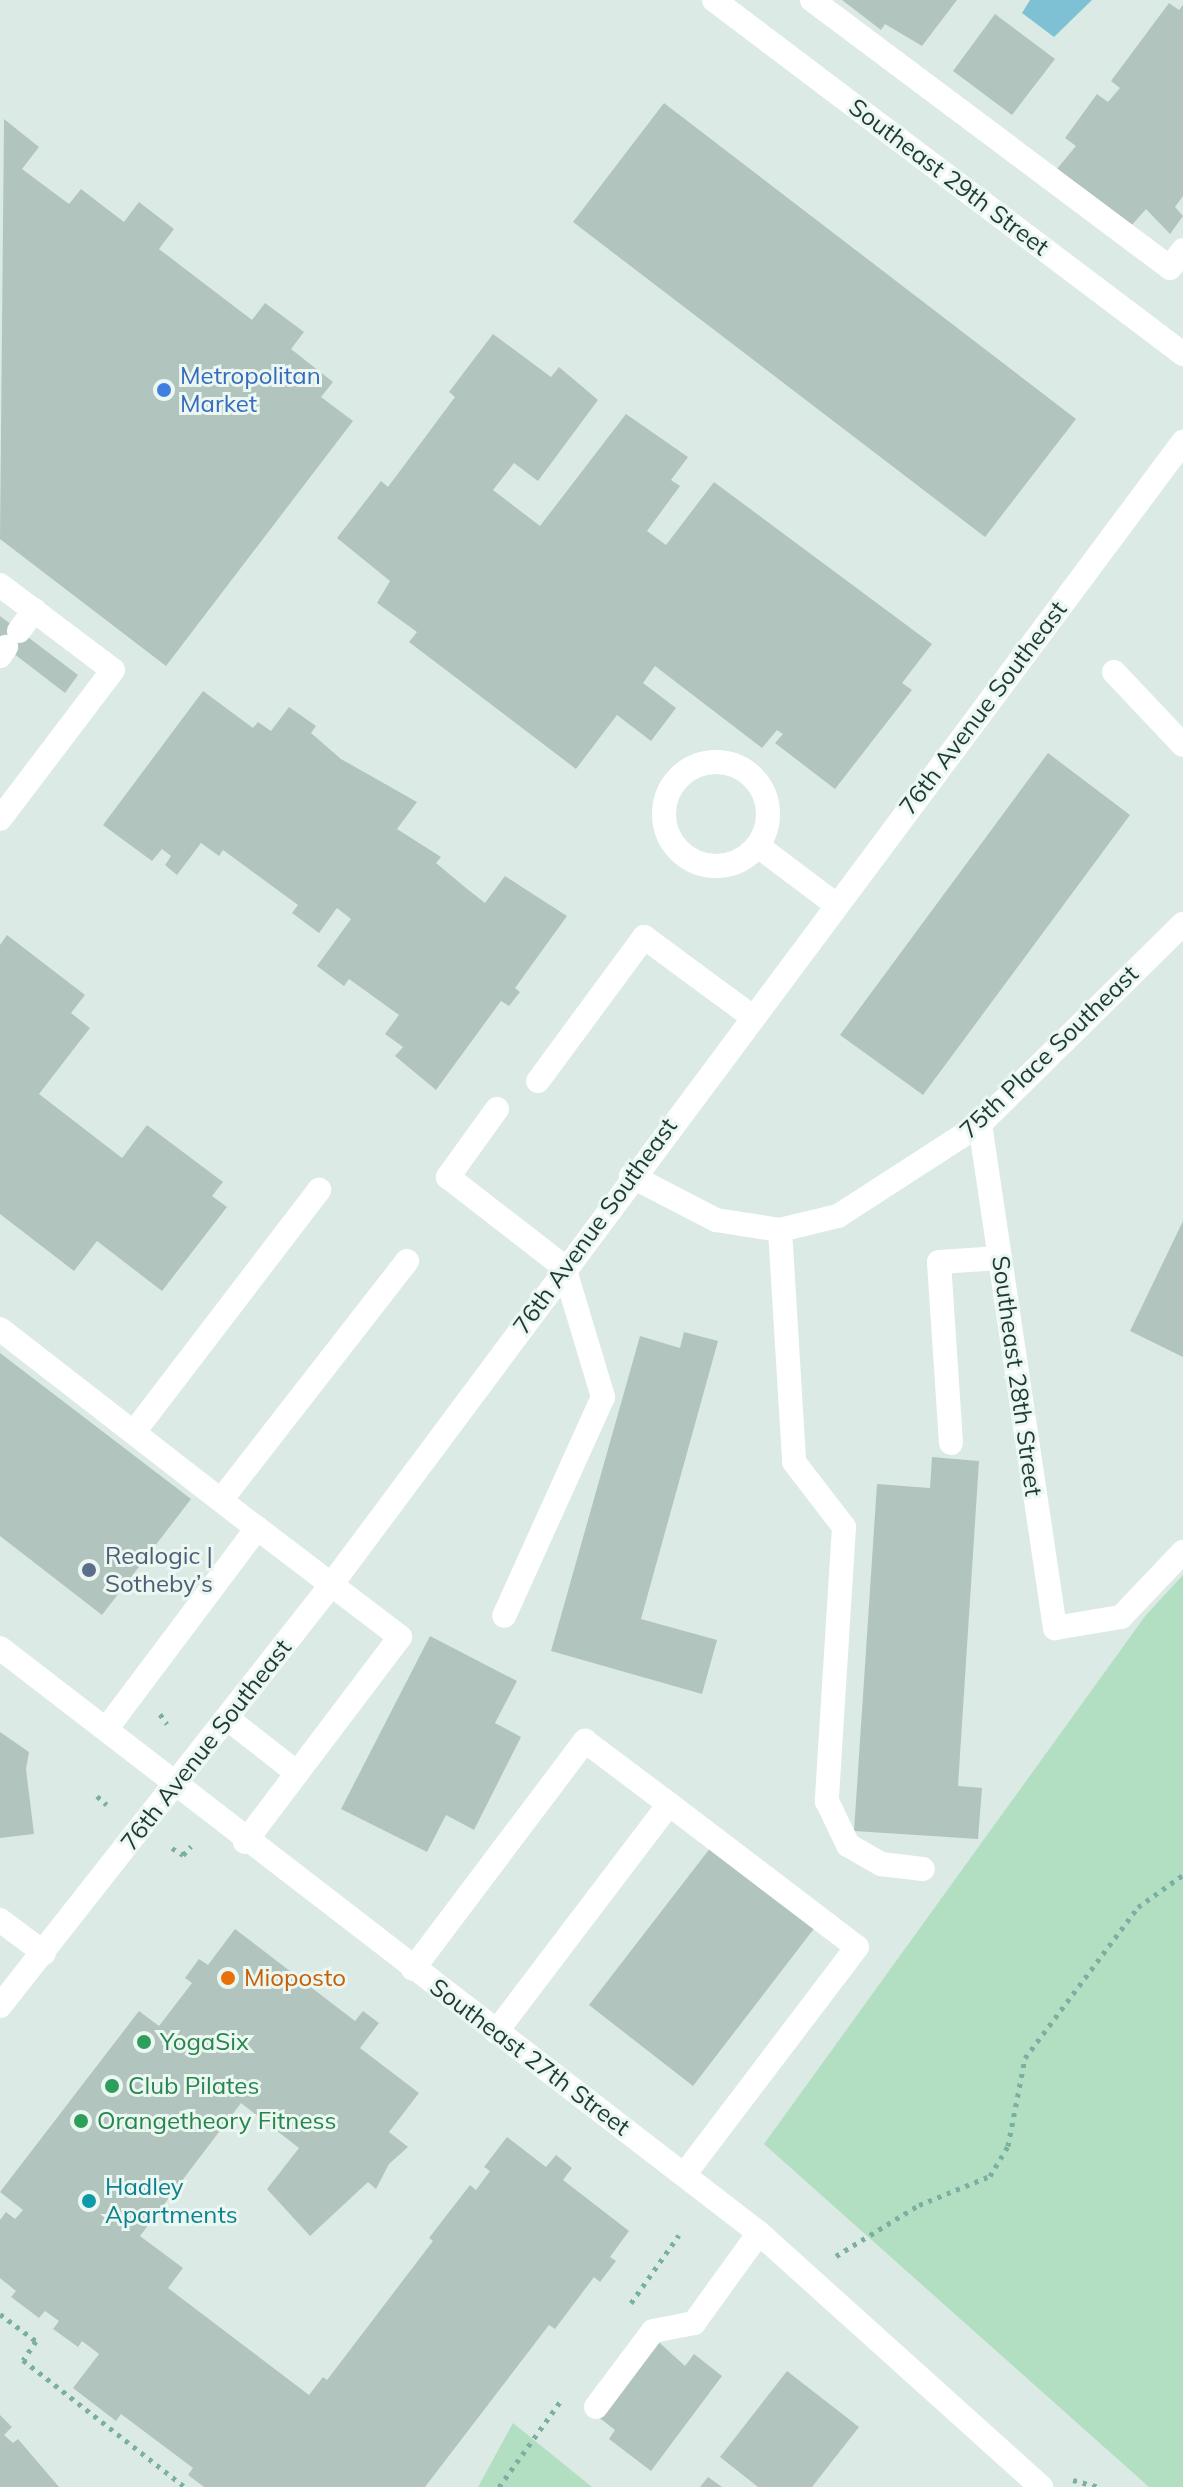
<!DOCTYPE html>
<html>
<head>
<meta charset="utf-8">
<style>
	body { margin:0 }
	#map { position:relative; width:1183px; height:2487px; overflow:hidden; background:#dceae5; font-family:Mulish,sans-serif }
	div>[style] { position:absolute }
	.green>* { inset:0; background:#b2dec1 }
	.water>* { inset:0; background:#7ec1d5 }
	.building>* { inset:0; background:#b1c5be }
	.path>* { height:5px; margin-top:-2.5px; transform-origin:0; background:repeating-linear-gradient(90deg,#7ab0a3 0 4px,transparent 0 10px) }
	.minor>* { height:24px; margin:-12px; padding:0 12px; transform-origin:12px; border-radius:12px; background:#fff }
	.minor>.ring { margin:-12px; padding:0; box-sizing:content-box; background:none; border:24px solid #fff; border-radius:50% }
	.dots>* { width:22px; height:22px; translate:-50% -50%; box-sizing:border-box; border:4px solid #ecf7f2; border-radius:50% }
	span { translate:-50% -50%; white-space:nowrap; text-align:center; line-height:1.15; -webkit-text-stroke:6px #ecf7f2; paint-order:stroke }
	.street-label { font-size:24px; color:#1d3a34 }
	.shop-label { font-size:24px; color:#366cbe }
	.left { translate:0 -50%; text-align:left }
	.service-label { font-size:24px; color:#4e5e75 }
	.food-label { font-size:24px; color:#c56008 }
	.leisure-label { font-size:24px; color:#27864d }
	.culture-label { font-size:24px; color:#0d838f }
</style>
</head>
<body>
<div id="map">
	<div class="green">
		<i style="clip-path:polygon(1183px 1575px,1183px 2487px,1149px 2487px,764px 2144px,1146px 1615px)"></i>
		<i style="clip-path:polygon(513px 2423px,592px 2487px,478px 2487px)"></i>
	</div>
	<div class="water">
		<i style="clip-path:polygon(1030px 0,1092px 0,1054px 37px,1022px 13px)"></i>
	</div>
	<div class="building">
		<i style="clip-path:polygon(842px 0,957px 0,922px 46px,885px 24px,881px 30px)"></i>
		<i style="clip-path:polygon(1169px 3px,1179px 10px,1183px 5px,1183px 196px,1175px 207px,1183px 216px,1170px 234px,1146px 209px,1131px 226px,1056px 170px,1076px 146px,1065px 138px,1097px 94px,1108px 102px,1120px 88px,1111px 81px)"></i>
		<i style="clip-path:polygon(995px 14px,1055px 59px,1012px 115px,953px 71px)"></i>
		<i style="clip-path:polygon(664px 103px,1076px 419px,985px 537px,573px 222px)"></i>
		<i style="clip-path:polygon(4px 119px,39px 147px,22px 169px,69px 204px,81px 189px,124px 222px,139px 202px,174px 229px,159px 249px,252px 320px,265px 303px,304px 332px,291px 349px,333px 382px,321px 397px,353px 421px,166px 666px,0 539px)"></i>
		<i style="clip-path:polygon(493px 334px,551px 377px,559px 367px,598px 400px,538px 481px,514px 463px,493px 490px,540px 526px,626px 414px,688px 457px,671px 480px,680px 486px,647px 531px,666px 545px,714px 482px,932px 644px,902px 683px,912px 690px,835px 789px,775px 743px,783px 734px,777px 730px,762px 748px,655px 666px,643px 683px,676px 708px,651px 741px,617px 715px,576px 769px,409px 642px,417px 632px,377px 603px,390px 581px,337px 538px,381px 481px,388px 487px,455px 397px,449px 392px)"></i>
		<i style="clip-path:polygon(0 616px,78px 675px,65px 693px,0 643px)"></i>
		<i style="clip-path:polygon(203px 691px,253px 728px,258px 722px,271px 731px,289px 707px,316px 726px,311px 733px,341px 759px,417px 802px,397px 829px,441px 857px,436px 863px,466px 888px,485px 903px,505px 876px,567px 916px,515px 988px,520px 992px,509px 1006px,501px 1001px,436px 1090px,395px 1056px,403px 1047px,385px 1034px,399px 1015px,349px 979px,344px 986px,317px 966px,351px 919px,337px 908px,319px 933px,292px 913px,298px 905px,223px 850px,219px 856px,201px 843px,177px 875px,165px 865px,171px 856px,162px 849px,152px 861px,103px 825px)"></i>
		<i style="clip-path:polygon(1048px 753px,1130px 815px,923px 1095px,840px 1035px)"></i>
		<i style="clip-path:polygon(7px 935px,85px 995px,71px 1013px,90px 1028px,39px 1094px,122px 1158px,147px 1125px,223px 1182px,212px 1196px,227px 1207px,162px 1291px,97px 1241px,74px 1271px,0 1214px,0 945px)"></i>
		<i style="clip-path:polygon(1183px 1221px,1183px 1357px,1130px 1331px)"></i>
		<i style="clip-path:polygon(684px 1332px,718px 1341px,641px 1619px,717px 1640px,702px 1694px,551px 1651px,640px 1336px,680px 1348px)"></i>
		<i style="clip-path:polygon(0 1353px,191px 1499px,102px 1615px,0 1536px)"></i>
		<i style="clip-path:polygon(932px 1457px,979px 1461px,958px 1786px,982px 1788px,978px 1839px,854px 1831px,877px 1484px,930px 1488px)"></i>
		<i style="clip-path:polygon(430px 1636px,517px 1681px,495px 1723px,521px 1737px,474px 1830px,446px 1815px,427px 1852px,341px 1809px)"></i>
		<i style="clip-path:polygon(0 1732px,29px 1752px,26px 1769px,34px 1834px,0 1838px)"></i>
		<i style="clip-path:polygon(711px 1847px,816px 1926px,693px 2086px,589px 2005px)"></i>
		<i style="clip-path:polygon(235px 1929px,355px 2021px,363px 2011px,379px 2023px,360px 2048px,419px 2093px,389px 2132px,408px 2147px,389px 2164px,376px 2189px,368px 2182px,310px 2236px,267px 2189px,299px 2148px,241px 2103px,140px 2236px,183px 2268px,168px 2288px,309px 2395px,323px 2377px,327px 2380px,433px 2241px,429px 2238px,470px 2185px,476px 2190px,490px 2171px,484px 2167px,507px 2137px,546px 2167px,556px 2155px,572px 2168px,563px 2180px,629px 2231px,610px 2257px,616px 2261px,600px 2282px,594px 2277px,555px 2329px,549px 2325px,425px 2487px,204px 2487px,188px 2475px,193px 2468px,121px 2414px,116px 2421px,73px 2388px,99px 2354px,82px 2341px,78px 2347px,53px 2329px,59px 2321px,45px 2311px,39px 2318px,11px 2297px,16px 2291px,0 2278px,0 2220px,6px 2212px,15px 2219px,23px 2210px,0 2192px,139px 2011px,159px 2026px,192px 1983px,185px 1978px,199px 1959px,208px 1965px)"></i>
		<i style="clip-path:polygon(651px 2335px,685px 2366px,694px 2354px,722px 2376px,651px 2471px,609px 2439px,615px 2430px,592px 2412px)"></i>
		<i style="clip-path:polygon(787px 2371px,859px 2427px,812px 2487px,758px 2487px,720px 2457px)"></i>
		<i style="clip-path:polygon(0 2415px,12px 2427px,4px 2435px,13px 2443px,18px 2439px,59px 2487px,0 2487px)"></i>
		<i style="clip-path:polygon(708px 2477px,722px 2487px,700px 2487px)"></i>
	</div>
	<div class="path">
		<i style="left:160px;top:1714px;width:12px;rotate:55deg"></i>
		<i style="left:97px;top:1796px;width:13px;rotate:42deg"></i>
		<i style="left:172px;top:1848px;width:13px;rotate:32deg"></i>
		<i style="left:183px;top:1855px;width:12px;rotate:-48deg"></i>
		<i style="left:836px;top:2256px;width:97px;rotate:-31.6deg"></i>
		<i style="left:919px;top:2205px;width:77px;rotate:-22.2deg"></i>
		<i style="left:990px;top:2176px;width:35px;rotate:-59deg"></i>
		<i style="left:1008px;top:2146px;width:90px;rotate:-79.1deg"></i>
		<i style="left:1025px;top:2058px;width:189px;rotate:-53.2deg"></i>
		<i style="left:1138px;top:1907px;width:55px;rotate:-35.4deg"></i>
		<i style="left:631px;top:2303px;width:83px;rotate:-54.8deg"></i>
		<i style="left:0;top:2314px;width:45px;rotate:36.9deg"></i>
		<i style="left:36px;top:2341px;width:23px;rotate:124deg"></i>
		<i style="left:23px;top:2360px;width:206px;rotate:38.1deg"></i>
		<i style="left:1073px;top:2480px;width:27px;rotate:15deg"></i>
		<i style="left:499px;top:2487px;width:108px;rotate:-54.4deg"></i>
	</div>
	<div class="minor">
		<i style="left:714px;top:0;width:588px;rotate:37.05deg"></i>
		<i style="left:812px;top:0;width:447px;rotate:36.8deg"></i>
		<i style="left:1170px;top:268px;width:22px;rotate:-54deg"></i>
		<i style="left:0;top:585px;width:141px;rotate:37deg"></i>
		<i style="left:113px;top:670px;width:187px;rotate:127.2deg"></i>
		<i style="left:19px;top:631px;width:26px;rotate:-54deg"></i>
		<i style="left:0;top:656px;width:11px;rotate:-56deg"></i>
		<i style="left:1114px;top:672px;width:100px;rotate:46.6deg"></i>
		<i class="ring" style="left:664px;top:762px;width:80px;height:80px"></i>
		<i style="left:758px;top:846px;width:96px;rotate:37deg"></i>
		<i style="left:538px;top:1081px;width:179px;rotate:-53.6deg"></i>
		<i style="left:644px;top:937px;width:133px;rotate:36.4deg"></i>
		<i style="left:497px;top:1109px;width:84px;rotate:125.8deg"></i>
		<i style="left:448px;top:1177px;width:147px;rotate:37.8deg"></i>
		<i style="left:564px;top:1267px;width:136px;rotate:73.3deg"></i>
		<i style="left:603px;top:1397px;width:240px;rotate:114.3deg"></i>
		<i style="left:980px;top:1124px;width:510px;rotate:81.54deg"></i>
		<i style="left:1055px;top:1628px;width:67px;rotate:-9.5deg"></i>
		<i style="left:1121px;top:1617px;width:90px;rotate:-46.4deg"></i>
		<i style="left:631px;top:1176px;width:96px;rotate:27.4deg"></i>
		<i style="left:716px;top:1220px;width:65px;rotate:8.9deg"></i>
		<i style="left:780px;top:1230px;width:60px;rotate:-13.6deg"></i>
		<i style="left:838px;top:1216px;width:169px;rotate:-32.9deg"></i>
		<i style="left:980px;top:1124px;width:285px;rotate:-44.6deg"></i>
		<i style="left:780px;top:1230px;width:232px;rotate:86.5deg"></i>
		<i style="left:794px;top:1462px;width:82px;rotate:52.4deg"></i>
		<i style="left:844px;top:1527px;width:275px;rotate:93.6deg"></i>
		<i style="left:827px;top:1801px;width:49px;rotate:64.5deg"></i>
		<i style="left:848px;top:1845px;width:38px;rotate:30deg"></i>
		<i style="left:881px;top:1864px;width:42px;rotate:6.8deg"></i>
		<i style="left:0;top:1329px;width:325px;rotate:37.8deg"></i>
		<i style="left:134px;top:1432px;width:305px;rotate:-52.6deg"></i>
		<i style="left:951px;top:1443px;width:181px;rotate:-93.8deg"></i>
		<i style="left:939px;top:1262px;width:61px;rotate:-3.8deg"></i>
		<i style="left:221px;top:1500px;width:303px;rotate:-52.1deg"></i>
		<i style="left:0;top:1648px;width:958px;rotate:37.62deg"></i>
		<i style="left:759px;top:2233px;width:380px;rotate:42deg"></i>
		<i style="left:228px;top:1719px;width:88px;rotate:38deg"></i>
		<i style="left:107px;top:1728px;width:250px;rotate:-53.1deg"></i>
		<i style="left:257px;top:1528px;width:180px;rotate:37.3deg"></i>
		<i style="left:400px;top:1637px;width:257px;rotate:127.1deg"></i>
		<i style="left:0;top:1920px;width:55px;rotate:36.9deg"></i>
		<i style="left:413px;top:1969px;width:286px;rotate:-53deg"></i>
		<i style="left:585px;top:1741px;width:105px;rotate:36.9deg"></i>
		<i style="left:669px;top:1804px;width:236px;rotate:37.3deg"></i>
		<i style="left:857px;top:1947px;width:285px;rotate:127.2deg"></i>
		<i style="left:0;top:2006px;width:536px;rotate:-51.82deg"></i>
		<i style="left:331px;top:1585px;width:1426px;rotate:-53.3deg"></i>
		<i style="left:496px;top:2032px;width:286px;rotate:-52.8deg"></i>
		<i style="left:596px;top:2407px;width:95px;rotate:-53.1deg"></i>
		<i style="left:653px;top:2331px;width:42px;rotate:-11deg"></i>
		<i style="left:694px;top:2323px;width:111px;rotate:-54.2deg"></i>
	</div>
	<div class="dots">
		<i style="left:164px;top:390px;background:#3f7fe0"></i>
		<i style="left:89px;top:1570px;background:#5c6f8a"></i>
		<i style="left:228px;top:1978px;background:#e8710a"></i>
		<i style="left:144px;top:2042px;background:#2e9e5b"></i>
		<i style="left:112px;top:2086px;background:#2e9e5b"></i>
		<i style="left:81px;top:2121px;background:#2e9e5b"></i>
		<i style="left:89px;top:2201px;background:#0f9aa8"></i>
	</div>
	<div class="street-label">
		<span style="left:949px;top:177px;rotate:37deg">Southeast 29th Street</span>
		<span style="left:983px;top:708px;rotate:-53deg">76th Avenue Southeast</span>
		<span style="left:1049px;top:1052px;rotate:-44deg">75th Place Southeast</span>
		<span style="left:595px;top:1226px;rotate:-54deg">76th Avenue Southeast</span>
		<span style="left:1017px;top:1376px;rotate:82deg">Southeast 28th Street</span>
		<span style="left:206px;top:1745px;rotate:-52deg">76th Avenue Southeast</span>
		<span style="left:530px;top:2057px;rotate:37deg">Southeast 27th Street</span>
	</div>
	<div class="shop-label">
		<span class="left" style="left:180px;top:390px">Metropolitan<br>Market</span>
	</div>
	<div class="service-label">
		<span class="left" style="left:105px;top:1570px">Realogic |<br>Sotheby’s</span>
	</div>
	<div class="food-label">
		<span class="left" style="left:244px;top:1978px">Mioposto</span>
	</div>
	<div class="leisure-label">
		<span class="left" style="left:160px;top:2042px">YogaSix</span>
		<span class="left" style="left:128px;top:2086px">Club Pilates</span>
		<span class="left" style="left:97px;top:2121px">Orangetheory Fitness</span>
	</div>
	<div class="culture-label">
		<span class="left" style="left:105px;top:2201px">Hadley<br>Apartments</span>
	</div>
</div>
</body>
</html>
